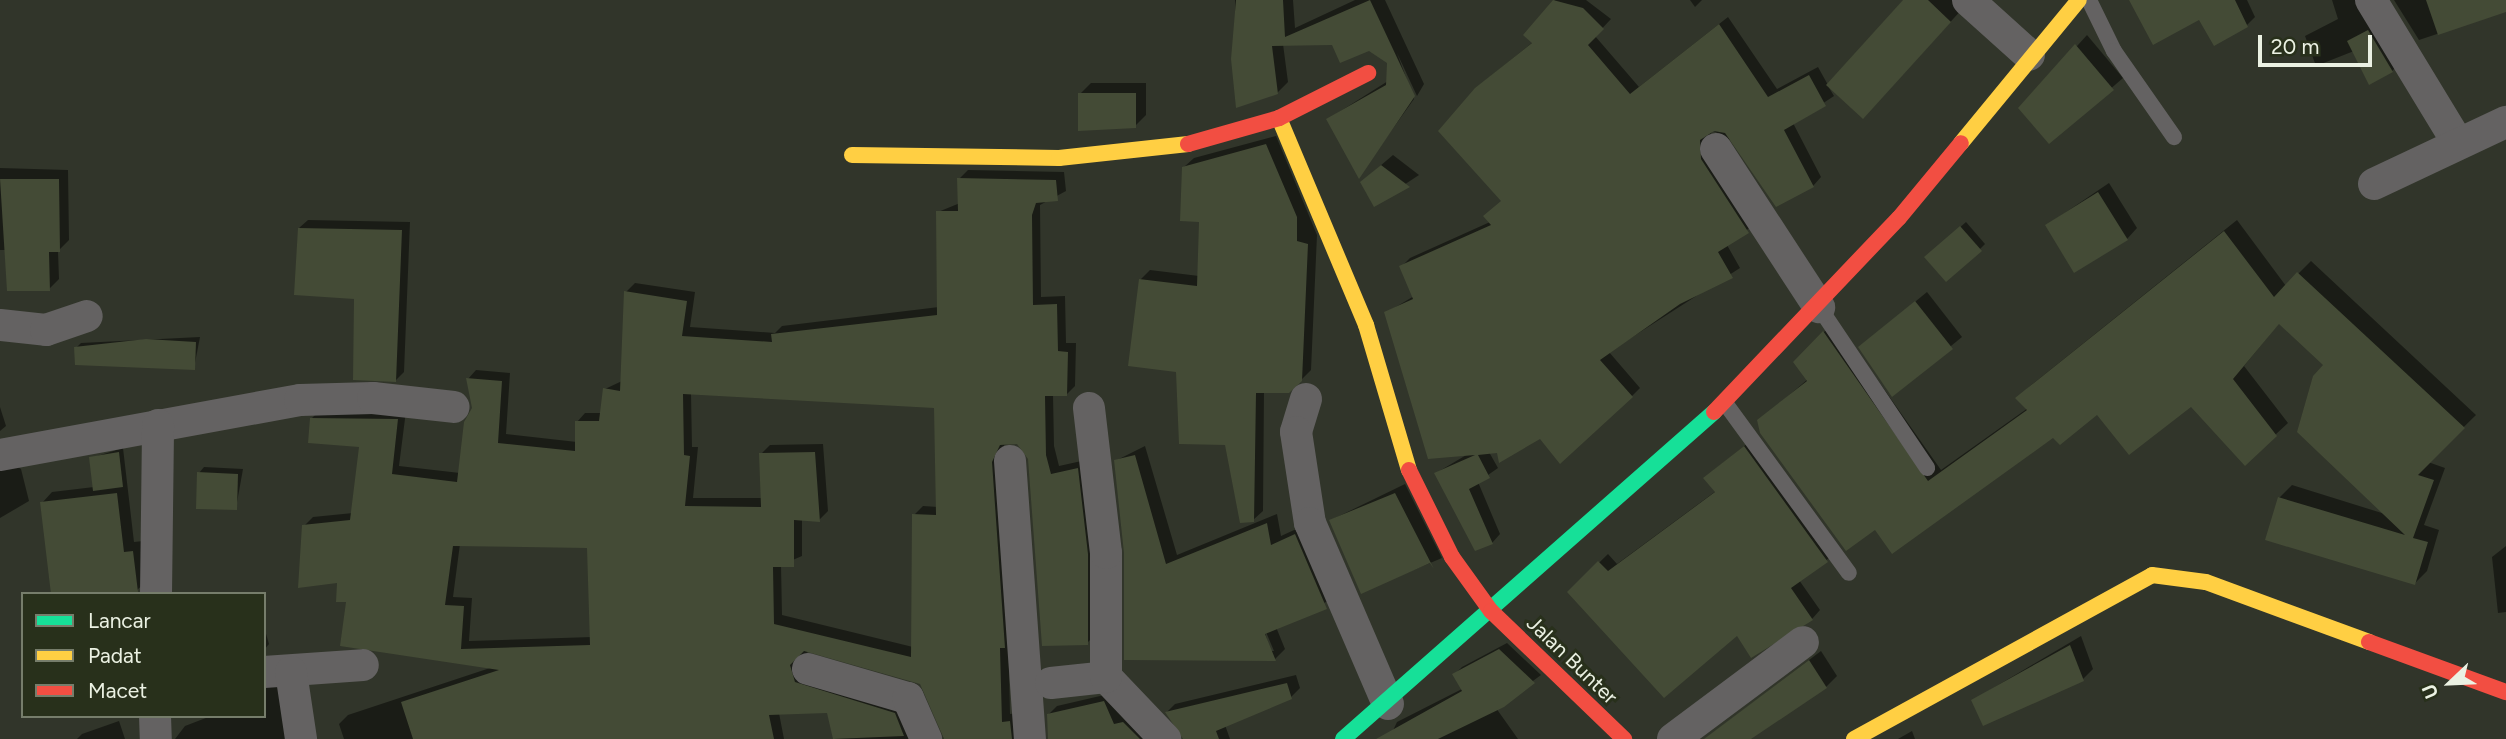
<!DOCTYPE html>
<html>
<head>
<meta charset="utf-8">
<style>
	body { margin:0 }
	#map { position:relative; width:2506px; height:739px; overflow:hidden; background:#31352a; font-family:Figtree,sans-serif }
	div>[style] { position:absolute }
	.shadow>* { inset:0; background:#0007 }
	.building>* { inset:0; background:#444b36 }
	.lane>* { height:16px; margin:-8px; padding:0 8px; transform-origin:8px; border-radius:8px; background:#646262 }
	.street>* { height:32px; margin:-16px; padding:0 16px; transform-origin:16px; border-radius:16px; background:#646262 }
	.fast>* { height:16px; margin:-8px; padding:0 8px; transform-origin:8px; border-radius:8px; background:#16e098 }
	.slow>* { height:16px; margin:-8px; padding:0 8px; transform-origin:8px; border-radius:8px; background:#ffcf43 }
	.jam>* { height:16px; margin:-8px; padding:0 8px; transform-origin:8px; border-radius:8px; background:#f24e42 }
	span { translate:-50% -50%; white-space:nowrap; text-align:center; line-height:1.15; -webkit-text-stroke:6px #28301b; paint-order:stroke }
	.street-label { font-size:21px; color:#ebf1e3 }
	.legend { position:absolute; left:21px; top:592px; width:245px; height:126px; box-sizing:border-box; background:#28301b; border:2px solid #767d6b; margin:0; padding:9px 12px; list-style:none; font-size:21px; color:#ebf1e3 }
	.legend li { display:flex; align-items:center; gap:14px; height:35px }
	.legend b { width:35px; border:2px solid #767d6b }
	.north { position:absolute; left:2415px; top:648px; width:70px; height:70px; -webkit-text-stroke:5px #28301b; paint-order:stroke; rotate:247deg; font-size:19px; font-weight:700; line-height:28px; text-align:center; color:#ebf1e3 }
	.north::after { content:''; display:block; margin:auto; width:24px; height:32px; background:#ebf1e3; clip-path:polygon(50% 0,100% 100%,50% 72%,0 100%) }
	.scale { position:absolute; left:2258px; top:35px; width:114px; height:32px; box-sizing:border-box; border:4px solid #ebf1e3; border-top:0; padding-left:9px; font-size:21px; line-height:24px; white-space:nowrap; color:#ebf1e3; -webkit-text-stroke:5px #28301b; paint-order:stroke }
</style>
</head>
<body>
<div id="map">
	<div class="shadow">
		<i style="clip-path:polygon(1235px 0,1293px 0,1295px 28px,1355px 0,1385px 0,1424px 84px,1417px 96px,1397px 53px,1414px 99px,1359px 176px,1328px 119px,1388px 81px,1389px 62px,1369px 49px,1333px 43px,1283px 44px,1288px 82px,1277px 93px,1238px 105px)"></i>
		<i style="clip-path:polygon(1555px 0,1586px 0,1611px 19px,1595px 36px,1639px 87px,1728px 17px,1777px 89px,1818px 67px,1828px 85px,1905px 0,1959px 0,1965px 6px,1877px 102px,1828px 86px,1834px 96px,1793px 123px,1821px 177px,1813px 186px,1712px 130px,1708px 149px,1756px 223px,1727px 245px,1740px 268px,1609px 352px,1640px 388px,1632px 396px,1489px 452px,1498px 468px,1478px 482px,1500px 534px,1492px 543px,1436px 473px,1468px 454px,1386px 313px,1414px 296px,1401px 267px,1410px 258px,1490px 222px,1502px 200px,1486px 80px,1533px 42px,1525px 35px)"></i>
		<i style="clip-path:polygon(1690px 0,1702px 0,1695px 7px)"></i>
		<i style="clip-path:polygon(2131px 0,2247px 0,2255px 17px,2247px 25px)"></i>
		<i style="clip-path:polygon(2332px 0,2363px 0,2401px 62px,2392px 71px,2370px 83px,2354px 51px,2316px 66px,2305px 36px,2338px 19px)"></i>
		<i style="clip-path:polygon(2394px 0,2487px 0,2482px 19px,2419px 40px)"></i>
		<i style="clip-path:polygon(2087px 35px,2123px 78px,2049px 142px,2021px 108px)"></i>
		<i style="clip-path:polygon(1091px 83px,1146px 83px,1146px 115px,1135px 126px,1080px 94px)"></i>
		<i style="clip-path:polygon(1276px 136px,1317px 235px,1311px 370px,1301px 380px,1264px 391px,1263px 511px,1253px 520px,1226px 443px,1177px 371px,1140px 280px,1150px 270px,1199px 276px,1201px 220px,1184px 167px,1194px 158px)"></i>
		<i style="clip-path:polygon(1393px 155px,1419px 175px,1375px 204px,1373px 172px)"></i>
		<i style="clip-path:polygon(0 168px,68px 170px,69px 240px,58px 251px,59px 279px,49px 289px,9px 250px,0 250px)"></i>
		<i style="clip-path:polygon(evenodd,968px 170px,1064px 172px,1066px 191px,1040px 205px,1041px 297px,1065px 296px,1066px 343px,1076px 343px,1075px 386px,1067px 394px,1053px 394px,1054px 446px,1059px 466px,1086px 460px,1096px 634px,1087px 643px,1030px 458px,1018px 442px,1004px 445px,1010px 714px,1019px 713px,1023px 739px,944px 739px,921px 682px,813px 649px,800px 657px,903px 705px,920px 739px,835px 739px,829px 711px,779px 713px,784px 739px,344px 739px,339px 724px,348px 715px,493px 667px,348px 600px,304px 526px,313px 517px,353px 513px,361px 445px,311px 419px,320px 410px,406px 411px,399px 466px,460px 473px,474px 409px,468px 379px,476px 370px,510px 373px,506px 434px,577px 442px,577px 422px,585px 413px,602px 413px,605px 389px,622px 381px,626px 292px,635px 283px,695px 292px,690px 327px,775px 333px,782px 326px,939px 307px,938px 212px,960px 203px,959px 179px,968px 170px,691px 393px,935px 406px,938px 507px,923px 506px,914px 515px,913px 647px,782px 615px,781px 565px,802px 556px,802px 519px,819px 520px,828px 511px,823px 444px,770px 445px,761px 454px,762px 498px,693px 498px,698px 447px,692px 447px,691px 393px,968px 170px,460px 544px,588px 546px,592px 637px,469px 641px,472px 598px,453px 597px,460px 544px)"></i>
		<i style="clip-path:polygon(2109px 183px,2137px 228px,2127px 239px,2047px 225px)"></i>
		<i style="clip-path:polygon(308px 220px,410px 222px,404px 372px,396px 380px,355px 298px,299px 228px)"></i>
		<i style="clip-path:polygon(2237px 220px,2286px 286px,2311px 261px,2476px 415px,2428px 462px,2445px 468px,2424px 525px,2439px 530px,2427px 571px,2415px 583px,2279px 498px,2292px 485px,2385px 514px,2325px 365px,2280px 322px,2244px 366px,2288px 423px,2275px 435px,2191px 405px,2098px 412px,1876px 528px,1759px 421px,1808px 379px,1824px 332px,1836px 321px,1941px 470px,2028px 408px,2018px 398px,2030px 386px)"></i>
		<i style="clip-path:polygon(1966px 222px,1985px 244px,1980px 249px,1932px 252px)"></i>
		<i style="clip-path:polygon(1927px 292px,1962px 337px,1892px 394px,1860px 347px)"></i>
		<i style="clip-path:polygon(200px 337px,194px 368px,76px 348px,81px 343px)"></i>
		<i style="clip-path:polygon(0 407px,6px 426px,0 431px)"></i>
		<i style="clip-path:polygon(1753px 439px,1836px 553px,1799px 580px,1820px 610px,1812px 619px,1737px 633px,1569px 592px,1608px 554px,1617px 564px,1716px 491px,1714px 470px)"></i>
		<i style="clip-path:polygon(evenodd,1145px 446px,1177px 555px,1277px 514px,1281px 536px,1305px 525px,1336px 597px,1276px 627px,1285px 649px,1275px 659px,1126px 553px,1115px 461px,1145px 446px,1263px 625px,1274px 651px,1270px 651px,1263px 625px)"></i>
		<i style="clip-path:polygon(123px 448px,134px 542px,143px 541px,148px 580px,137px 590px,53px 594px,42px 503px,52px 492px,94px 487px,91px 458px)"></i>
		<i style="clip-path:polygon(0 455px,21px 469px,29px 501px,0 518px)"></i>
		<i style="clip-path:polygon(204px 467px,243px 469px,236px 508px,199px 473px)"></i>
		<i style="clip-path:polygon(1405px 484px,1442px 558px,1361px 592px,1331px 520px)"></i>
		<i style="clip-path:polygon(2506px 546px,2506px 612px,2498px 613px,2492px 557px)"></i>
		<i style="clip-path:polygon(264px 627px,269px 644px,264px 650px)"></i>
		<i style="clip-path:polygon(2081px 636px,2093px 669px,2083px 679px,1973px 700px)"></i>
		<i style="clip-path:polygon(1507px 643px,1541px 675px,1496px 708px,1518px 739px,1389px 739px,1397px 722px,1462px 689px,1455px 674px,1462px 667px)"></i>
		<i style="clip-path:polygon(1821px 651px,1837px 676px,1826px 687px,1746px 739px,1705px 739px)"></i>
		<i style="clip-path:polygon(1296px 675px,1300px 688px,1291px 697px,1225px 725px,1230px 739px,1184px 739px,1167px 712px,1175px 704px)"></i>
		<i style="clip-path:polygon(264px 680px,280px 682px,291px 739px,175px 739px,185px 726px,211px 716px,264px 716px)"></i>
		<i style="clip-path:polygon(1113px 693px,1157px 739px,1050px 739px,1048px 715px,1057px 706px)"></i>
		<i style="clip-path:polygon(119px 721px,125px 739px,77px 739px,82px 734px)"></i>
		<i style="clip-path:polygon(1912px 731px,1915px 739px,1898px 739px)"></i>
	</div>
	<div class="building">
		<i style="clip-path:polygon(1236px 0,1283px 0,1285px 37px,1370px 0,1415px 96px,1359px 179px,1326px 119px,1386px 85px,1387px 63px,1369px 51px,1340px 63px,1332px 45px,1272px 46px,1278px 94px,1236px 108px,1231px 59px)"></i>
		<i style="clip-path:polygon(1553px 0,1583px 8px,1604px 29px,1588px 45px,1630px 94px,1719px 24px,1768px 97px,1809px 75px,1826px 106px,1784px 130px,1814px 187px,1776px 207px,1725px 133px,1714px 131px,1700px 140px,1701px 159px,1749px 233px,1718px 252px,1733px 278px,1680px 304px,1600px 360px,1633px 397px,1560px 464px,1540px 439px,1499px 463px,1497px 453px,1478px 455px,1490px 478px,1469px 489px,1493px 544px,1475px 551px,1434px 473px,1475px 455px,1428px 459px,1384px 312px,1413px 299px,1399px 266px,1491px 225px,1483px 216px,1501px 201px,1438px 131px,1475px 88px,1532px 43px,1523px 35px)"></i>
		<i style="clip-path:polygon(1903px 0,1928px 0,1951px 22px,1863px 119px,1826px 85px)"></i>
		<i style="clip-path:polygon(2129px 0,2235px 0,2248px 27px,2214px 46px,2199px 20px,2153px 45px)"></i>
		<i style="clip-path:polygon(2426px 0,2506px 0,2506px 12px,2438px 35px)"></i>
		<i style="clip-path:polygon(2368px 30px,2393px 72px,2369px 85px,2347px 41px)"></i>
		<i style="clip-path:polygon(2075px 44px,2114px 90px,2049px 144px,2018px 108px)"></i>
		<i style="clip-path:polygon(1078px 93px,1136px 93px,1136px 128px,1078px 131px)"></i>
		<i style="clip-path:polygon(1266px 144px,1297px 217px,1297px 241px,1308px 244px,1302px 381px,1289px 393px,1256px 393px,1254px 522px,1240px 523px,1225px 445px,1179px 444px,1176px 372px,1128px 366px,1139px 279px,1197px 286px,1199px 222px,1180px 221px,1182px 167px)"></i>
		<i style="clip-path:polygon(1381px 165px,1410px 187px,1374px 207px,1360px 182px)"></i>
		<i style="clip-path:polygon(evenodd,957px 178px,1056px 180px,1058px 201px,1036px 203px,1032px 215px,1033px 305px,1057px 304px,1058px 351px,1068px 352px,1067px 396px,1045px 396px,1046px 455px,1051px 474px,1078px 468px,1088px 554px,1088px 645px,1042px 646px,1028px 459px,1017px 444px,1000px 445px,992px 462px,1005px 648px,1000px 648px,1002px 722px,1010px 721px,1012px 739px,944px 739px,920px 684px,804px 651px,790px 665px,795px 682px,895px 713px,904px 736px,833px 739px,827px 713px,769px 715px,774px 739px,413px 739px,401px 702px,499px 670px,340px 646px,346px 602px,336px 602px,337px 583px,298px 588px,302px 525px,350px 520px,359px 447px,308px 443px,310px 418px,398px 419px,392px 474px,457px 482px,464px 422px,472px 408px,466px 378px,502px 381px,498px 443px,575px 451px,575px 421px,599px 421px,603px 388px,620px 391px,624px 291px,687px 301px,682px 336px,772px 342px,771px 334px,937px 315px,936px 211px,958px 211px,957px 178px,683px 394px,934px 408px,936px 515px,912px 514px,911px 657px,774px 624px,773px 567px,794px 567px,794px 520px,820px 522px,815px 452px,759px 453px,761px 507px,685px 506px,690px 456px,684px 455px,683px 394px,957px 178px,453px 546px,587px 548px,590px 645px,461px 649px,464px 606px,445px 605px,453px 546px)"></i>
		<i style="clip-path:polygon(0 179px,59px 179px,60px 252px,49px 252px,50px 291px,7px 291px)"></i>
		<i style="clip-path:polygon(2098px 192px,2128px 240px,2074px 273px,2045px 225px)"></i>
		<i style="clip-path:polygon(1960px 226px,1982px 251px,1946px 282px,1924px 257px)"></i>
		<i style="clip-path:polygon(298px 228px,402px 230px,396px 382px,353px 380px,354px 299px,294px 295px)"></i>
		<i style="clip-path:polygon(2224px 231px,2274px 297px,2297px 272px,2465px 428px,2418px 475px,2434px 480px,2413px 538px,2428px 542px,2415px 585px,2265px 540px,2278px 497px,2405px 535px,2297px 432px,2313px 376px,2323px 365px,2279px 324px,2233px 379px,2277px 436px,2245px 466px,2191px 407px,2129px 455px,2097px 415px,2060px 445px,2053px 438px,1892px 554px,1875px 530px,1846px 551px,1760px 433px,1757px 420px,1807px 381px,1793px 362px,1823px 331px,1928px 481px,2027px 410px,2015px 398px)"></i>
		<i style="clip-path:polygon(1915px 301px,1953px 349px,1892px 397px,1858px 347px)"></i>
		<i style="clip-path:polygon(146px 339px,196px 342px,195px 370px,75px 365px,74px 347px)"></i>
		<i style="clip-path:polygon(1744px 446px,1828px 562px,1791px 588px,1813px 620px,1751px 658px,1737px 636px,1664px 698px,1567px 592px,1598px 561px,1608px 571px,1715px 492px,1703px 478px)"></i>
		<i style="clip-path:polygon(119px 452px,123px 487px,93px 491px,89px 457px)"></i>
		<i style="clip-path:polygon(1135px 455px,1166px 564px,1267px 523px,1271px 545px,1295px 534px,1327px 609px,1265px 634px,1276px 661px,1124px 660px,1124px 553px,1114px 460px)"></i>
		<i style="clip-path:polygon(197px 472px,238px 474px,237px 510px,196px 509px)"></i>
		<i style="clip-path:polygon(117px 493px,124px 552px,133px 551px,138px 592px,51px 594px,40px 502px)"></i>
		<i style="clip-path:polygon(1395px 493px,1434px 569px,1430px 563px,1361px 594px,1329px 520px)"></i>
		<i style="clip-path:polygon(2070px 645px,2084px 681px,1983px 726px,1971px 700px)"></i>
		<i style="clip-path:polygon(1499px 649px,1535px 683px,1504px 707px,1438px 739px,1376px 739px,1462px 691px,1452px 674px)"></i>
		<i style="clip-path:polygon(1809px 660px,1827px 688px,1751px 739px,1704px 739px)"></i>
		<i style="clip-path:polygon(1287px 683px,1292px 699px,1216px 731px,1219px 739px,1183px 739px,1165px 712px)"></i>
		<i style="clip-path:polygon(1104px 701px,1114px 724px,1123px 722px,1140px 739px,1048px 739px,1047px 714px)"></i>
	</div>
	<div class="lane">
		<i style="left:2089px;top:0;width:57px;rotate:63.9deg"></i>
		<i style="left:2114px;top:51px;width:105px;rotate:55.1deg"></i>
		<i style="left:1819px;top:307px;width:194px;rotate:56.1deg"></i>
		<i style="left:1725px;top:403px;width:210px;rotate:53.9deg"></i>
	</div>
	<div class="street">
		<i style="left:1968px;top:0;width:82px;rotate:42deg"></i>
		<i style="left:2371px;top:0;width:167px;rotate:58.7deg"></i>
		<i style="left:1716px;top:149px;width:189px;rotate:56.9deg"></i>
		<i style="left:2374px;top:184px;width:146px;rotate:-25.2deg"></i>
		<i style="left:0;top:325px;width:46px;rotate:6.2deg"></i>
		<i style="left:46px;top:330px;width:43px;rotate:-18.9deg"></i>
		<i style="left:1306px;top:399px;width:34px;rotate:107deg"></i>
		<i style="left:1296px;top:432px;width:92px;rotate:81.3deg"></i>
		<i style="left:1310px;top:523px;width:197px;rotate:66.7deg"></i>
		<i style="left:0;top:455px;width:305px;rotate:-10.4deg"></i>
		<i style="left:300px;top:400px;width:73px;rotate:-1.6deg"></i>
		<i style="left:373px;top:398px;width:81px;rotate:6.3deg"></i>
		<i style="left:1010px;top:461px;width:279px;rotate:85.9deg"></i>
		<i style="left:156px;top:594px;width:169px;rotate:-89.3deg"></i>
		<i style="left:808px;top:669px;width:104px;rotate:16.2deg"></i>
		<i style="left:908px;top:698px;width:45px;rotate:66.3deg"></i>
		<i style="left:264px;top:672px;width:99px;rotate:-4deg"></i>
		<i style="left:291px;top:672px;width:68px;rotate:81.5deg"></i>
		<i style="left:1106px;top:677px;width:86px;rotate:46.4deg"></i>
		<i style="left:1051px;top:683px;width:55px;rotate:-6.2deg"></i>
		<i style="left:1106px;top:677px;width:124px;rotate:-90deg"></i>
		<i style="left:1106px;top:553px;width:146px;rotate:-96.7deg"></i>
		<i style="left:155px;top:716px;width:23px;rotate:88deg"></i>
		<i style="left:1673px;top:739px;width:162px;rotate:-36.7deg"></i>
	</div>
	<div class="fast">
		<i style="left:1343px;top:739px;width:495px;rotate:-41.4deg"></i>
	</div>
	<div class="slow">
		<i style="left:1279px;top:118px;width:225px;rotate:67.2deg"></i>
		<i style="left:1366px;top:325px;width:151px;rotate:73.5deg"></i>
		<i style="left:1961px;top:143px;width:185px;rotate:-50.5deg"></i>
		<i style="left:852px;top:155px;width:207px;rotate:0.8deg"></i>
		<i style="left:1059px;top:158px;width:130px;rotate:-6.2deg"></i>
		<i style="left:1854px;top:739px;width:340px;rotate:-28.8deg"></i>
		<i style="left:2152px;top:575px;width:54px;rotate:7.4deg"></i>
		<i style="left:2206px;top:582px;width:174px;rotate:20.2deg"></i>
	</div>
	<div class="jam">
		<i style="left:1188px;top:144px;width:95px;rotate:-15.9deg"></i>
		<i style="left:1279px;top:118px;width:100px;rotate:-26.8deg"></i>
		<i style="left:1714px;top:412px;width:268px;rotate:-46.4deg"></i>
		<i style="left:1899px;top:218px;width:97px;rotate:-50.4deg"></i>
		<i style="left:1409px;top:470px;width:97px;rotate:63.7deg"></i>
		<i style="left:1452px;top:557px;width:67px;rotate:54.2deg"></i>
		<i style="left:1491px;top:611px;width:185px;rotate:43.9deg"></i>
		<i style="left:2369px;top:642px;width:146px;rotate:20.1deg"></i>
	</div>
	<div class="street-label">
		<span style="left:1572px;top:660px;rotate:44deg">Jalan Bunter</span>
	</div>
	<ul class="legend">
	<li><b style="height:9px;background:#16e098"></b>Lancar</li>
	<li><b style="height:9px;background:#ffcf43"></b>Padat</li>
	<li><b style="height:9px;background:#f24e42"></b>Macet</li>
	</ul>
	<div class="north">U</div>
	<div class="scale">20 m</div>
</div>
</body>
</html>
